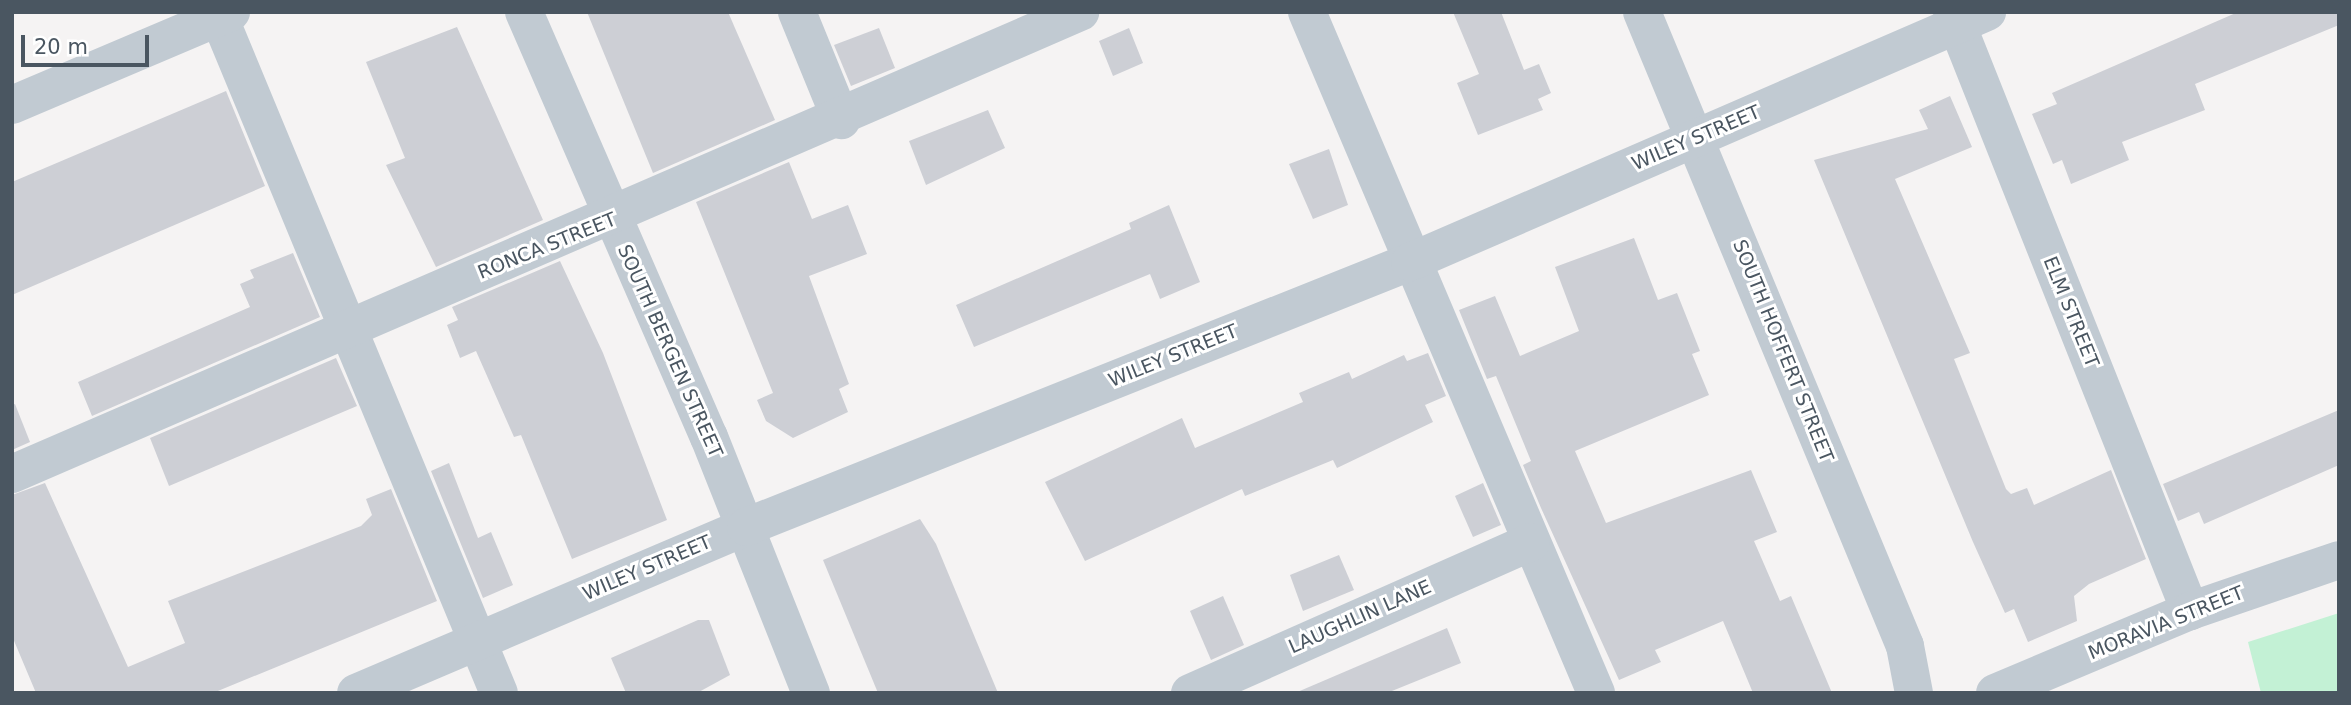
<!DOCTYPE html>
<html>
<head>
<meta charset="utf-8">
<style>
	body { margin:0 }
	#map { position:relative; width:2351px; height:705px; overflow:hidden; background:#f5f3f3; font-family:"DejaVu Sans",sans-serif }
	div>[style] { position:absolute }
	.green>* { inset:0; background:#c3f1d5 }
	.building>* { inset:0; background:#cdcfd5 }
	.minor>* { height:38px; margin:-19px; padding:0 19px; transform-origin:19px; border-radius:19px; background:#c1cad2 }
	span { translate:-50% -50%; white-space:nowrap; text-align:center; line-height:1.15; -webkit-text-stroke:6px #fff; paint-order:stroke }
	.street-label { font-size:19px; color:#4a5661 }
	.frame { position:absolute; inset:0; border:14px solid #4a5661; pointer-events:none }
	.scale { position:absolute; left:21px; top:35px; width:128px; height:32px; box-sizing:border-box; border:4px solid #4a5661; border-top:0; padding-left:9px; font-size:21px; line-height:24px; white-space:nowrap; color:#4a5661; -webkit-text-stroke:5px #fff; paint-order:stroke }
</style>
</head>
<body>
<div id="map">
	<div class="green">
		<i style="clip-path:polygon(2339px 613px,2339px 693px,2261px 693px,2248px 642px)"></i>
	</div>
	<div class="building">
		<i style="clip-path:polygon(587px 12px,728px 12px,775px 120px,653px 173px)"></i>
		<i style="clip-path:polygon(1453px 12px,1501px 12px,1524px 70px,1539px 64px,1551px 93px,1538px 99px,1543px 110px,1478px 135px,1457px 83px,1479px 74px)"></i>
		<i style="clip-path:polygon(2238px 12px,2339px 12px,2339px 25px,2195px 84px,2205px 110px,2122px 142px,2129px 160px,2071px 184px,2062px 160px,2053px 164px,2032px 114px,2057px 104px,2052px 93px)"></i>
		<i style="clip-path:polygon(457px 27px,543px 220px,436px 267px,386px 165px,405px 158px,366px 62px)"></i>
		<i style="clip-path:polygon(879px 28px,895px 68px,851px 86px,834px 45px)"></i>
		<i style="clip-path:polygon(1129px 28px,1143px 63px,1113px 76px,1099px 41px)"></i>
		<i style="clip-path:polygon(226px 91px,265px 186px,12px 295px,12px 182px)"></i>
		<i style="clip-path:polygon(1950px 96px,1972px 147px,1895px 179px,1970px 353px,1954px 359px,2006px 489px,2011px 494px,2027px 488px,2034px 505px,2111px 470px,2146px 559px,2089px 584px,2074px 596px,2077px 621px,2028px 642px,2014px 609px,2005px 613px,1973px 542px,1814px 160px,1928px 129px,1919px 110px)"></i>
		<i style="clip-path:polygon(988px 110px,1005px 148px,926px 185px,909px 141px)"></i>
		<i style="clip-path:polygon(1329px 149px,1348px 205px,1313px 219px,1289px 164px)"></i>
		<i style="clip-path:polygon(789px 162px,812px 219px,848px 205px,867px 254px,809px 276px,849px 384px,839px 389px,848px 412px,793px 438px,766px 421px,757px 400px,773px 393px,696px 202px)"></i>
		<i style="clip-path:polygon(1169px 205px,1200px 282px,1160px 299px,1150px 274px,974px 347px,956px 305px,1131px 229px,1129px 223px)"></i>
		<i style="clip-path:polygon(1634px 238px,1658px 300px,1677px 293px,1700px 351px,1692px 354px,1709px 395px,1575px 451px,1606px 523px,1751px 470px,1777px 532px,1754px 541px,1780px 601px,1791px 596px,1832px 693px,1753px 693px,1723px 621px,1655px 650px,1661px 662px,1619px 680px,1541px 508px,1523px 465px,1531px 461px,1496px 376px,1487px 379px,1459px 310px,1495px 296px,1520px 356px,1579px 331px,1555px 267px)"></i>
		<i style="clip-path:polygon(293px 253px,320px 317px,92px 416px,78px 382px,250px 307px,240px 284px,254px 278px,250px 270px)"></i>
		<i style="clip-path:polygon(560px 261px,603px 353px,667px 520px,572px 559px,521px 435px,514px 437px,476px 351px,460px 358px,447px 325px,458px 320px,452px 307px)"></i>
		<i style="clip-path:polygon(1428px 353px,1446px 396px,1425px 405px,1433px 422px,1337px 468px,1333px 460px,1245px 496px,1242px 489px,1085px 561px,1045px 482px,1182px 418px,1195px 448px,1303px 402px,1299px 393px,1349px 372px,1352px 379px,1404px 355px,1407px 361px)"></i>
		<i style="clip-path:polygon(336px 358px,357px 406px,169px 486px,150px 438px)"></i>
		<i style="clip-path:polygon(15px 404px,30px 442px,12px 450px,12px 405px)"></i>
		<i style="clip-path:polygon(2339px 410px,2339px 465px,2204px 524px,2199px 512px,2178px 521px,2163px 484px)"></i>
		<i style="clip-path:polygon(449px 463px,478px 538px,491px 532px,513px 585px,483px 598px,431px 471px)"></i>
		<i style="clip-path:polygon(45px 483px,128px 667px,185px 643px,168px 601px,361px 526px,372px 515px,366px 499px,391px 489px,437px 601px,213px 693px,36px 693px,12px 636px,12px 495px)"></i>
		<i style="clip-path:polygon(1483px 483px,1501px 525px,1473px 537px,1455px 496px)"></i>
		<i style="clip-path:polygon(920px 519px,936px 544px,998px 693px,878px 693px,823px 560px)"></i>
		<i style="clip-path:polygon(1339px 555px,1354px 590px,1303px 611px,1290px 575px)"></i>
		<i style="clip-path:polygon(1223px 596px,1244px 645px,1211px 660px,1190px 611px)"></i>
		<i style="clip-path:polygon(698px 620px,709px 620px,730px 675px,697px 693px,626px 693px,611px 658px)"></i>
		<i style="clip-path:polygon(1447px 628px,1461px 663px,1387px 693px,1295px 693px)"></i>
	</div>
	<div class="minor">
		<i style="left:217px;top:12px;width:737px;rotate:67.51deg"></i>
		<i style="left:524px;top:12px;width:464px;rotate:66.5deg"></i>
		<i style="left:709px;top:437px;width:276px;rotate:68.3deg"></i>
		<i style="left:797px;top:12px;width:117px;rotate:67.8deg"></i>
		<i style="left:1307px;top:12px;width:740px;rotate:67deg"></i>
		<i style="left:1642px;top:12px;width:686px;rotate:67.47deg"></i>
		<i style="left:1905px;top:646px;width:48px;rotate:79.2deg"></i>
		<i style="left:1952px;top:12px;width:645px;rotate:68.33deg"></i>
		<i style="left:12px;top:105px;width:238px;rotate:-23deg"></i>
		<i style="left:12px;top:474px;width:1164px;rotate:-23.39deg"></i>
		<i style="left:356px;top:693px;width:424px;rotate:-23.1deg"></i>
		<i style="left:746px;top:527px;width:715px;rotate:-21.76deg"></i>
		<i style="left:1410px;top:262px;width:629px;rotate:-23.43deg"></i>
		<i style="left:1190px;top:693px;width:373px;rotate:-23.9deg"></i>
		<i style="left:1995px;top:693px;width:212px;rotate:-22.8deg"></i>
		<i style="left:2190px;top:611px;width:157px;rotate:-18.9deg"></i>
	</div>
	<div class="street-label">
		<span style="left:1696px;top:138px;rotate:-23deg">WILEY STREET</span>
		<span style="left:547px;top:246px;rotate:-22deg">RONCA STREET</span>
		<span style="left:2071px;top:312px;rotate:68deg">ELM STREET</span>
		<span style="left:670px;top:351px;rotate:66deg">SOUTH BERGEN STREET</span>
		<span style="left:1783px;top:351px;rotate:68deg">SOUTH HOFFERT STREET</span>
		<span style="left:1173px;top:356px;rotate:-22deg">WILEY STREET</span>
		<span style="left:647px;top:568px;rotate:-23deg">WILEY STREET</span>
		<span style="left:1360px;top:617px;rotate:-24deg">LAUGHLIN LANE</span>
		<span style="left:2166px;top:623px;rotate:-22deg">MORAVIA STREET</span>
	</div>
	<div class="frame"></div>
	<div class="scale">20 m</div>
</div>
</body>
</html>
